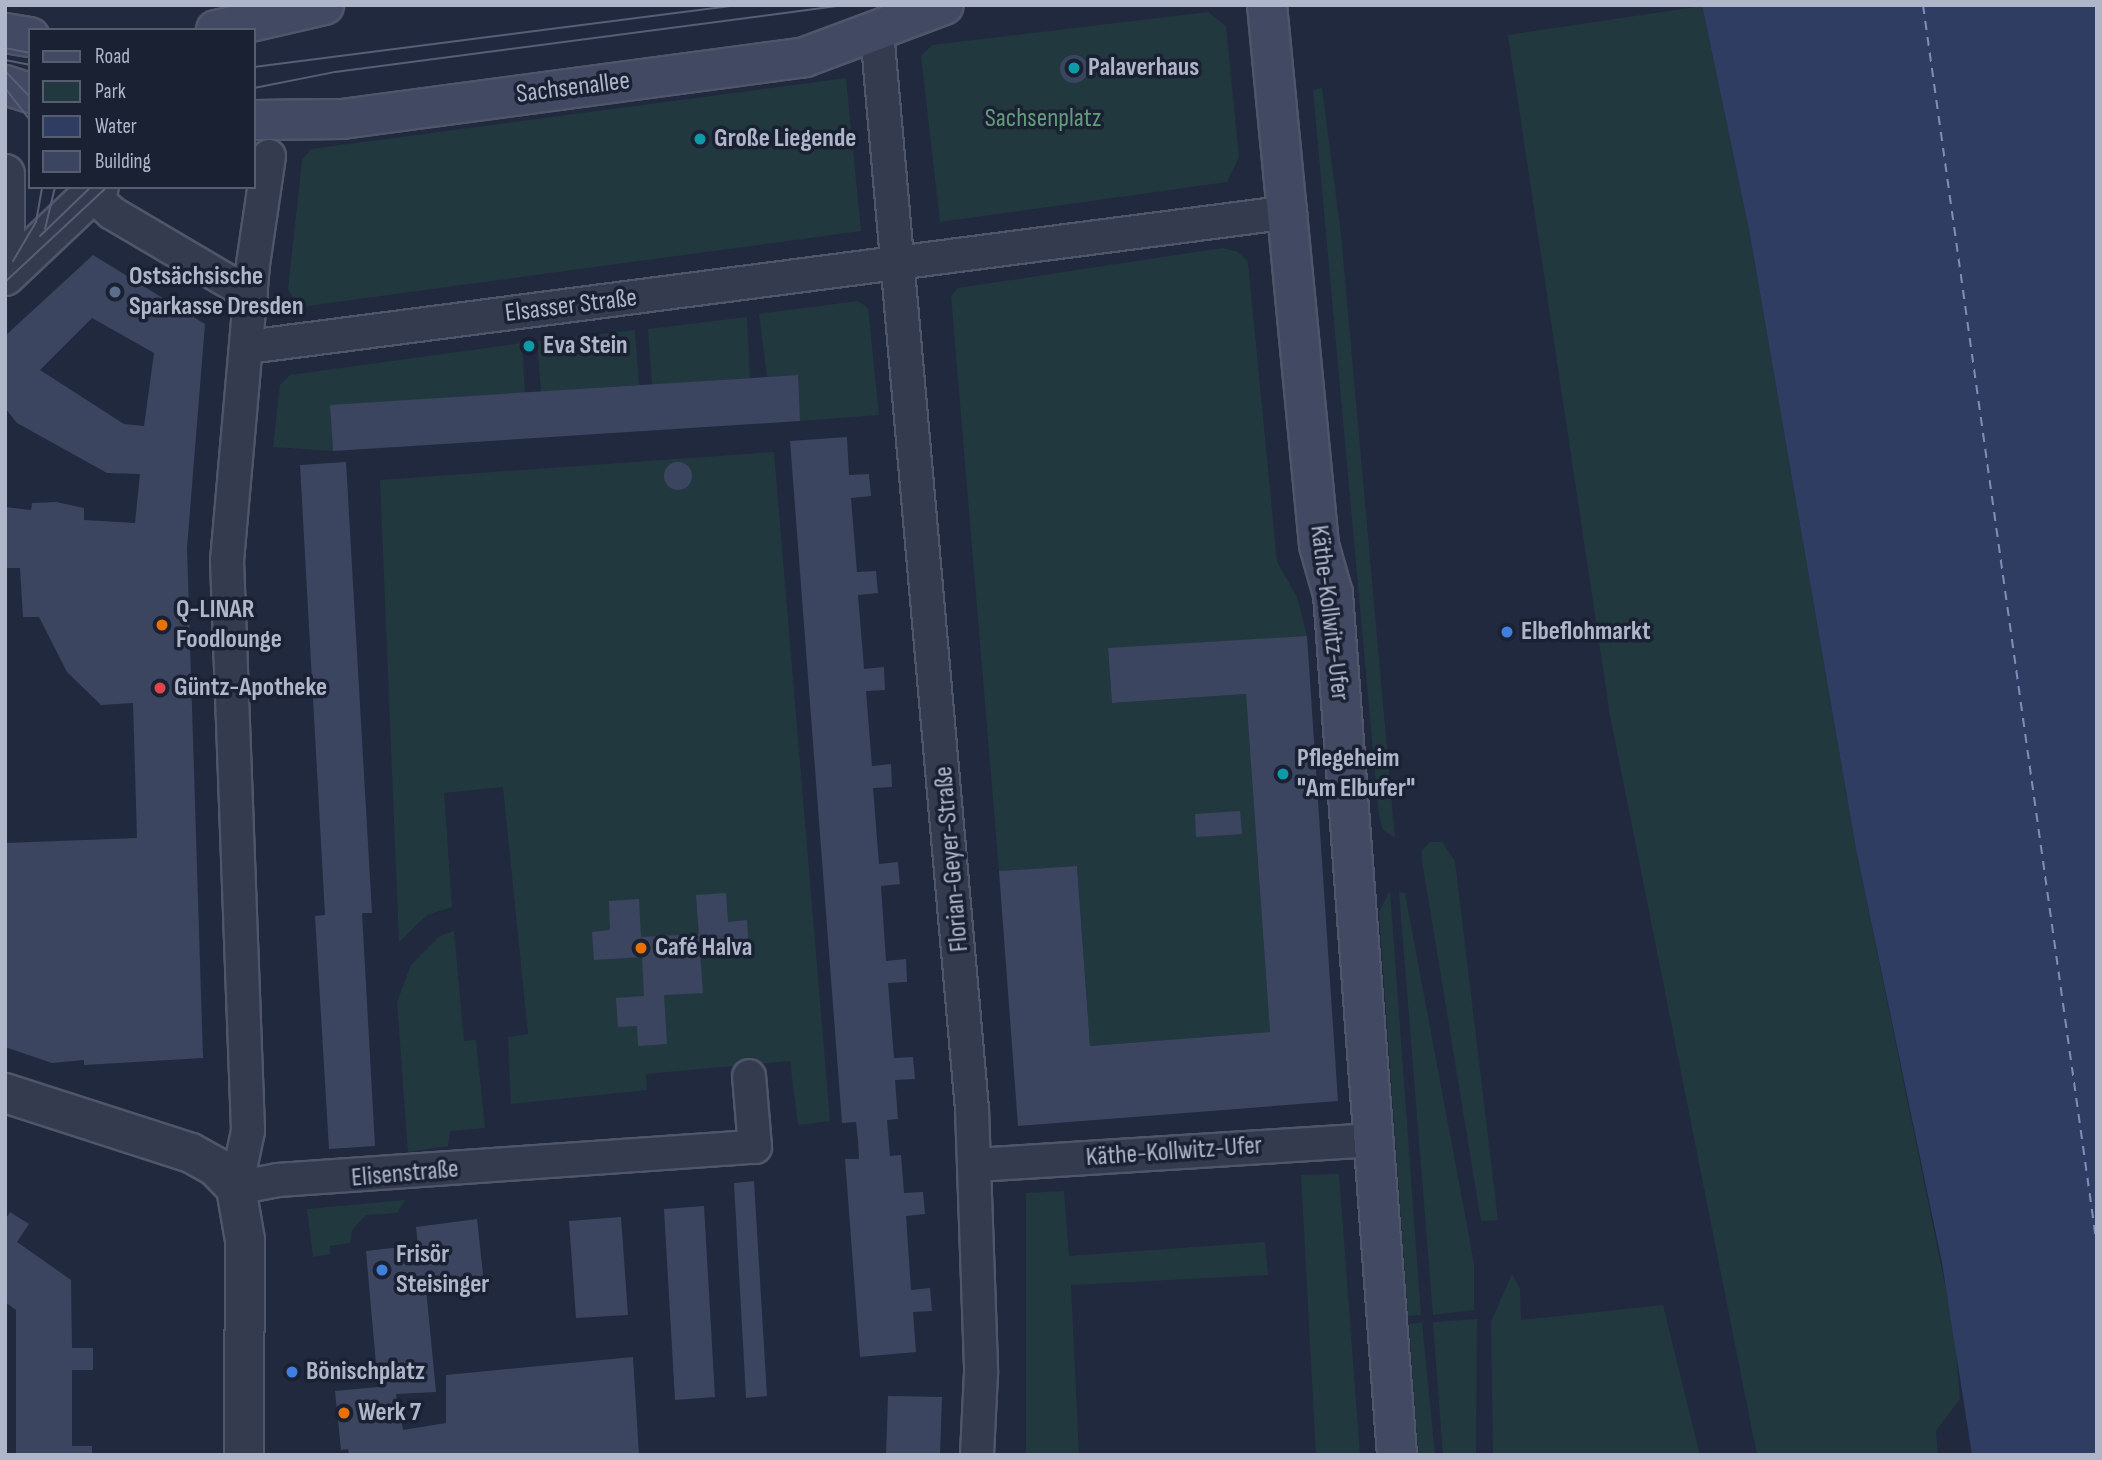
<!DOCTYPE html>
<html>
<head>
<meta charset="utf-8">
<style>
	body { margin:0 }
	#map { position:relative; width:2102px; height:1460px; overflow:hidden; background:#20293e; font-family:"Sofia Sans Condensed",sans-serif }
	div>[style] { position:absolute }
	.green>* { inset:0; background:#22383f }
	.water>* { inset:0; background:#2f3d63 }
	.ferry>* { height:2px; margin-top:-1px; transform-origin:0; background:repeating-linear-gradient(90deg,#7c8eb9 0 9px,transparent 0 16px) }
	.building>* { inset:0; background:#3c455f }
	.round { border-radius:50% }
	.roads { filter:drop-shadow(2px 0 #505669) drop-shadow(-2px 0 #505669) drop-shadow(0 2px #505669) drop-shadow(0 -2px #505669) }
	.minor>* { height:32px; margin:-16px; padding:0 16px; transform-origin:16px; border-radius:16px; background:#343b4e }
	.tertiary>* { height:38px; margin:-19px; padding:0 19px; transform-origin:19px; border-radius:19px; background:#343b4e }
	.secondary>* { height:38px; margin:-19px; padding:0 19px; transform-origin:19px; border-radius:19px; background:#424962 }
	.tram>* { height:2px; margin:-1px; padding:0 1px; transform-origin:1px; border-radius:1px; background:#565f76 }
	.dots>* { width:19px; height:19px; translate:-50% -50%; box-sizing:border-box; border:4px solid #1a2133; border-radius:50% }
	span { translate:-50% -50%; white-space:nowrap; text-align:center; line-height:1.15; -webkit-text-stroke:7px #1a2133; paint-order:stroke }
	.poi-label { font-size:26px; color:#b0b6ca; font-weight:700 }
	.left { translate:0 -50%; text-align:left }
	.street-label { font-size:26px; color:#b0b6ca }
	.park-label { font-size:26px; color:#649d7a }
	.frame { position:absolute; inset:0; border:7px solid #b0b6ca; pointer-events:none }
	.legend { position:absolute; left:28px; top:28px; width:228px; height:161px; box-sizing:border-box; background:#1a2133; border:2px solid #565d6f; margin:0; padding:9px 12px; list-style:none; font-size:21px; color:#b0b6ca }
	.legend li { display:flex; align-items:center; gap:14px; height:35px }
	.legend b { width:35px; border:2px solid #565d6f }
</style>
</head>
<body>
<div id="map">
	<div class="green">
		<i style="clip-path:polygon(1702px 6px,1750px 235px,1856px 849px,1954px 1329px,1960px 1399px,1936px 1431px,1938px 1455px,1757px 1455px,1610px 715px,1508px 35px)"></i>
		<i style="clip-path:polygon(1208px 12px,1226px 26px,1239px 157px,1227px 182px,940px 222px,921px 56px,932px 45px)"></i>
		<i style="clip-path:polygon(846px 78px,861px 231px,300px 307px,288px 290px,302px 160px,311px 149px)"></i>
		<i style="clip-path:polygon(1322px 88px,1341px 234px,1395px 838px,1383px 830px,1379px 816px,1313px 90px)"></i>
		<i style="clip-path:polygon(1222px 248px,1238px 252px,1248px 262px,1277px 562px,1297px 597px,1307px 636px,1108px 649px,1112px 703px,1246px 694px,1270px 1032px,1090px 1046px,1077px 866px,999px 871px,951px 296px,958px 288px)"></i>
		<i style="clip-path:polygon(858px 301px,868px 308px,879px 415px,800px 421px,797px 375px,767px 377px,759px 314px)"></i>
		<i style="clip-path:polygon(747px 317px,750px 378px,652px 385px,648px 329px)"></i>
		<i style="clip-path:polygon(635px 330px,639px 385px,541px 392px,537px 341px)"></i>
		<i style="clip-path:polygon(522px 343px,525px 393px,330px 406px,333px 451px,273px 447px,280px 385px,290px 375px)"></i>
		<i style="clip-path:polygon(774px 452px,830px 1121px,798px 1125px,790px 1061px,646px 1074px,647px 1090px,511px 1104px,508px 1037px,528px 1034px,503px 787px,444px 793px,452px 907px,427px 915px,399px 942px,380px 480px)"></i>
		<i style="clip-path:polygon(1430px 842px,1442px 842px,1455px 861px,1498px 1220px,1481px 1221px,1422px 861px,1422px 850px)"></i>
		<i style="clip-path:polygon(1390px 890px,1421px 1315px,1408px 1316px,1379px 912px)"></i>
		<i style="clip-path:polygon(1399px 892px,1405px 893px,1474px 1263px,1474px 1310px,1433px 1315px)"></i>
		<i style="clip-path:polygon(454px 931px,464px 1041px,476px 1040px,485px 1128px,450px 1131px,448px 1146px,408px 1152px,397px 1002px,411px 965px,440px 936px)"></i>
		<i style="clip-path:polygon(1339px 1174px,1360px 1455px,1316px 1455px,1301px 1175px)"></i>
		<i style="clip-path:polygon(1064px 1191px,1069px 1256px,1265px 1242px,1268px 1275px,1071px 1285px,1079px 1455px,1026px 1455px,1026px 1193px)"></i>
		<i style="clip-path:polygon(405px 1200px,397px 1213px,366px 1215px,352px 1230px,350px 1243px,330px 1246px,330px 1254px,313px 1257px,307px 1209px)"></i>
		<i style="clip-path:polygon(1512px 1274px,1520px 1289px,1521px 1320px,1663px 1305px,1700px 1455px,1493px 1455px,1491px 1322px)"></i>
		<i style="clip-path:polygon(1477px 1319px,1476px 1455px,1443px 1455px,1433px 1322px)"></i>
		<i style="clip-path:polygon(1422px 1322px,1435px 1455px,1418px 1455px,1409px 1324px)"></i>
	</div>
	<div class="water">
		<i style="clip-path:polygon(1702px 5px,2097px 5px,2097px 1455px,1972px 1455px,1942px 1263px,1856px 849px,1750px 235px)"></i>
	</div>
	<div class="ferry">
		<i style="left:1923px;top:5px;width:1254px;rotate:82.02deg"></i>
	</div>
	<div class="building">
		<i class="round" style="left:1060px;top:55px;width:28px;height:28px"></i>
		<i style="clip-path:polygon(evenodd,93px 255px,205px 324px,187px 548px,203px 1058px,84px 1065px,84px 1060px,52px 1063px,5px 1047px,5px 843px,137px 838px,133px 703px,101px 705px,67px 672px,39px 617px,23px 617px,20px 568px,5px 568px,5px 507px,31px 510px,32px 503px,56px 502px,84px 508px,84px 520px,135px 523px,140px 474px,107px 473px,17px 423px,5px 408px,5px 336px,93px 255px,92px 318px,154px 353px,144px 426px,124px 424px,40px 370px,92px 318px)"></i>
		<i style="clip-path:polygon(798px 375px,800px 421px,333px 451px,330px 405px)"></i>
		<i style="clip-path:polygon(847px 437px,849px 475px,869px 474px,871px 496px,851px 498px,857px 572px,876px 571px,878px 593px,858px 595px,864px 669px,884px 667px,885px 690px,866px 691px,872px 766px,891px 764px,892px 787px,873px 788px,879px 864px,898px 862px,899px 874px,900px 884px,881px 886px,886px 961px,906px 959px,907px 982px,888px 983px,894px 1058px,913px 1057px,915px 1079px,895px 1080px,898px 1119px,887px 1120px,890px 1156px,901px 1155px,904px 1193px,923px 1192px,925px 1214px,906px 1216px,911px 1290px,930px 1288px,932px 1311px,913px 1312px,916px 1352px,860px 1357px,845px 1159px,859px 1159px,858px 1140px,856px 1122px,842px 1123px,790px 441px)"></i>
		<i class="round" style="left:664px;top:462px;width:28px;height:28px"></i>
		<i style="clip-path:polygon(346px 462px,372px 913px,362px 913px,375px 1146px,329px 1149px,315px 916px,325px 915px,300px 465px)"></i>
		<i style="clip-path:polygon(1307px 636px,1338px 1101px,1018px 1126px,999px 871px,1077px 866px,1090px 1046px,1270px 1032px,1246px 694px,1112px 703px,1108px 648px)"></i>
		<i style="clip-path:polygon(1240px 811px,1242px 834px,1196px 837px,1195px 814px)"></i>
		<i style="clip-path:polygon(726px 893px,728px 922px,747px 920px,749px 950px,700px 953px,703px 993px,664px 995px,667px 1044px,638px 1046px,637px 1026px,618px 1027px,616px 998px,644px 996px,642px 957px,594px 960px,592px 932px,610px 930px,609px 901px,639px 899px,641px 937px,699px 934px,696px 895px)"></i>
		<i style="clip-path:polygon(754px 1181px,767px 1396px,746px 1398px,734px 1183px)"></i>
		<i style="clip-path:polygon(704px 1206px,715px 1397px,675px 1400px,664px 1209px)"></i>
		<i style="clip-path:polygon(10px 1212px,29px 1224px,17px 1242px,71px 1280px,72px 1348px,93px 1348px,93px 1370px,72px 1370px,72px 1446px,92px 1446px,92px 1455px,16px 1455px,16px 1310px,5px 1302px,5px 1220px)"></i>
		<i style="clip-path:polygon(621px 1217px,628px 1315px,576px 1318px,569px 1221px)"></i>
		<i style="clip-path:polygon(477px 1219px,484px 1283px,426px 1289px,436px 1392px,396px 1394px,403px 1430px,446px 1423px,446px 1375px,633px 1357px,639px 1455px,349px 1455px,348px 1449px,341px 1450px,335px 1391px,378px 1387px,366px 1251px,418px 1245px,416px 1227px)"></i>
		<i style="clip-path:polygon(888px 1396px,942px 1397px,940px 1455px,886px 1455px)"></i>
	</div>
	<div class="roads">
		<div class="minor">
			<i style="left:877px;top:32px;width:1081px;rotate:84.96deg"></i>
			<i style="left:972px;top:1109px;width:264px;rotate:88deg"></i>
			<i style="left:981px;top:1373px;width:82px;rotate:92.8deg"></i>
			<i style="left:269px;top:156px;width:109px;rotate:98.4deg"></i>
			<i style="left:253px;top:264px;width:297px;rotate:95deg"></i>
			<i style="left:227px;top:560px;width:571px;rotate:87.89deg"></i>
			<i style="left:248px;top:1131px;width:58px;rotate:101.9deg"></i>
			<i style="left:236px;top:1188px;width:43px;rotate:-10.8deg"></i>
			<i style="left:278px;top:1180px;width:478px;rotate:-4deg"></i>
			<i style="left:755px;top:1147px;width:71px;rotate:-94.8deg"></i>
			<i style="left:91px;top:194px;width:28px;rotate:42deg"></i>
			<i style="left:112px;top:213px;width:161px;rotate:30.5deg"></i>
			<i style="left:248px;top:347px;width:1051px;rotate:-7.38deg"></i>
			<i style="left:976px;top:1165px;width:398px;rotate:-3.6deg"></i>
		</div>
		<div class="tertiary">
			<i style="left:5px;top:174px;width:82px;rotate:90deg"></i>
			<i style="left:5px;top:276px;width:129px;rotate:-43.4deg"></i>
			<i style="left:5px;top:1093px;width:195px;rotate:17.9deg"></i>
			<i style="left:191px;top:1153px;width:29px;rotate:29deg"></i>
			<i style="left:216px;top:1167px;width:29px;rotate:46deg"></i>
			<i style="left:236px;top:1188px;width:53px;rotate:80.2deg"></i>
			<i style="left:245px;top:1240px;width:215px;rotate:90.3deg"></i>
		</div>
		<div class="secondary">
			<i style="left:1267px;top:5px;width:542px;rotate:84.5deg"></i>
			<i style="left:1319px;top:545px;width:51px;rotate:74.1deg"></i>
			<i style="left:1333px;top:594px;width:863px;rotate:85.75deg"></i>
			<i style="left:216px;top:30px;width:111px;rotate:-13deg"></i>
			<i style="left:5px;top:33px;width:25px;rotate:9deg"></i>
			<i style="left:5px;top:85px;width:26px;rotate:18deg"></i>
			<i style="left:254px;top:120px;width:88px;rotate:-0.7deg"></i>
			<i style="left:342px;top:119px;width:467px;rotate:-7.6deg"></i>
			<i style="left:805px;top:57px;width:148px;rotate:-20.5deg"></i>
		</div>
	</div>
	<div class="tram">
		<i style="left:5px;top:48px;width:25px;rotate:11deg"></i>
		<i style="left:5px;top:60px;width:25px;rotate:11deg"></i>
		<i style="left:254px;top:67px;width:488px;rotate:-7.3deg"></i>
		<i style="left:5px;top:71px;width:36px;rotate:46deg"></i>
		<i style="left:5px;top:88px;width:41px;rotate:52deg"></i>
		<i style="left:254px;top:88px;width:83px;rotate:-11.2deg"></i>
		<i style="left:335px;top:72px;width:514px;rotate:-7.48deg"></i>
		<i style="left:45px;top:229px;width:43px;rotate:-76.6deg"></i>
		<i style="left:40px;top:236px;width:71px;rotate:-43.9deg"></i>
		<i style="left:13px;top:261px;width:45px;rotate:-59.5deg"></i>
		<i style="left:36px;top:222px;width:36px;rotate:-80deg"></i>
		<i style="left:5px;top:282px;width:139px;rotate:-43deg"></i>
	</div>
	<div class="dots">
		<i style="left:1074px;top:68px;background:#0f9aa8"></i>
		<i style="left:700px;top:139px;background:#0f9aa8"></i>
		<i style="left:115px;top:292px;background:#5c6f8a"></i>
		<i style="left:529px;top:346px;background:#0f9aa8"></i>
		<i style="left:162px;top:625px;background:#e8710a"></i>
		<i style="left:1507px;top:632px;background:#3f7fe0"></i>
		<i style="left:160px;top:688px;background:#e0444e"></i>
		<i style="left:1283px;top:774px;background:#0f9aa8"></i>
		<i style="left:641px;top:948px;background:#e8710a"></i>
		<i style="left:382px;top:1270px;background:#3f7fe0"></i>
		<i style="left:292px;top:1372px;background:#3f7fe0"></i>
		<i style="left:344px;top:1413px;background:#e8710a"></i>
	</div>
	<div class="poi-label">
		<span class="left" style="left:1088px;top:68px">Palaverhaus</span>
		<span class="left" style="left:714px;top:139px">Große Liegende</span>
		<span class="left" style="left:129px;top:292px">Ostsächsische<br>Sparkasse Dresden</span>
		<span class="left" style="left:543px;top:346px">Eva Stein</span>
		<span class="left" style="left:176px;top:625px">Q-LINAR<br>Foodlounge</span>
		<span class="left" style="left:1521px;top:632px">Elbeflohmarkt</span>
		<span class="left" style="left:174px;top:688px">Güntz-Apotheke</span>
		<span class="left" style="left:1297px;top:774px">Pflegeheim<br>"Am Elbufer"</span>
		<span class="left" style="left:655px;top:948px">Café Halva</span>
		<span class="left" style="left:396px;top:1270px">Frisör<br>Steisinger</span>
		<span class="left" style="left:306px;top:1372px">Bönischplatz</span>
		<span class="left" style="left:358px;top:1413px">Werk 7</span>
	</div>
	<div class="street-label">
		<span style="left:573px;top:88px;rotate:-7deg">Sachsenallee</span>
		<span style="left:571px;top:306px;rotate:-7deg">Elsasser Straße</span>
		<span style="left:1329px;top:613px;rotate:83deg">Käthe-Kollwitz-Ufer</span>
		<span style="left:952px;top:859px;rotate:-95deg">Florian-Geyer-Straße</span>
		<span style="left:1174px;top:1152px;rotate:-4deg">Käthe-Kollwitz-Ufer</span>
		<span style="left:405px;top:1174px;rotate:-5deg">Elisenstraße</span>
	</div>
	<div class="park-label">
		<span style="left:1043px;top:119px">Sachsenplatz</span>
	</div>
	<div class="frame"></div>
	<ul class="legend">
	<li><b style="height:9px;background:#424962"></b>Road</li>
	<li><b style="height:19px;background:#22383f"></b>Park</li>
	<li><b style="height:19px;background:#2f3d63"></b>Water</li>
	<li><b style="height:19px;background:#3c455f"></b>Building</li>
	</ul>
</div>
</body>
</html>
